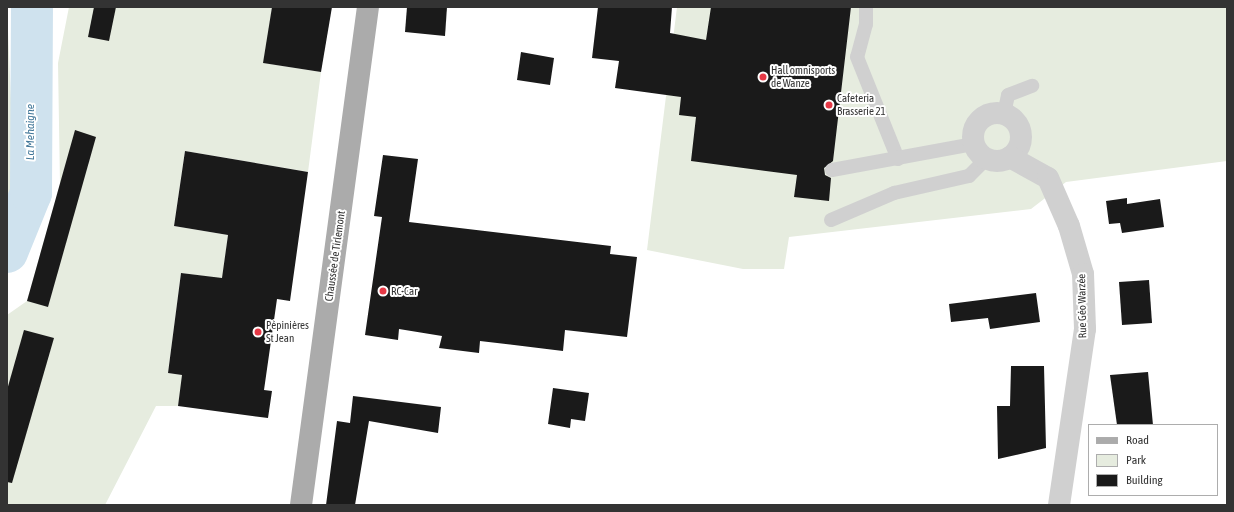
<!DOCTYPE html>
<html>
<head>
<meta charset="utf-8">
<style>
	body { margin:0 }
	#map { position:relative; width:1234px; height:512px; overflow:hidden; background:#fff; font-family:"Asap Condensed",sans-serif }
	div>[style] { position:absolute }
	.green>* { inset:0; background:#e6ecdf }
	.river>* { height:42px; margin:-21px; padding:0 21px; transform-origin:21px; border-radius:21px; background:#cfe2ee }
	.building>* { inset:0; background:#1a1a1a }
	.service>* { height:14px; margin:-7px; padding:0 7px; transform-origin:7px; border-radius:7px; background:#d0d0d0 }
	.minor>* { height:22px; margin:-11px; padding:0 11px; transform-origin:11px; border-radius:11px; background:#d0d0d0 }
	.minor>.ring { margin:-11px; padding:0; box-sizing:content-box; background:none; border:22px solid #d0d0d0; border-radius:50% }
	.primary>* { height:22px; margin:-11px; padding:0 11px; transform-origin:11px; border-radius:11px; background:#ababab }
	.dots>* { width:11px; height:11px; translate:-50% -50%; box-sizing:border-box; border:2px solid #fff; border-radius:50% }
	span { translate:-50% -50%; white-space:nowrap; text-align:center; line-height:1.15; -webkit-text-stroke:4px #fff; paint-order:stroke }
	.poi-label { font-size:11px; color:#333 }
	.left { translate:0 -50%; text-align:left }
	.street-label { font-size:11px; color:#333 }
	.water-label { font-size:12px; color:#3f7597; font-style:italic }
	.frame { position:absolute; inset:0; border:8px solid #333; pointer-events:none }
	.legend { position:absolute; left:1088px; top:424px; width:130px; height:72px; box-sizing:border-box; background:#fff; border:1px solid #adadad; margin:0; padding:5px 7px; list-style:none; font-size:12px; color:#333 }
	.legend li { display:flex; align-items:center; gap:8px; height:20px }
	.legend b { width:20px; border:1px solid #adadad }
</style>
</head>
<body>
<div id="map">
	<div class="green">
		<i style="clip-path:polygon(7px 7px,15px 193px,7px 216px)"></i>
		<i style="clip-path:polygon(69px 7px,272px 7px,264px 63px,321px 72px,308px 172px,185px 151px,174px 226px,228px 235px,221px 290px,212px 277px,181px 273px,168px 373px,183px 375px,178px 406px,156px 406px,105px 505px,7px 505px,7px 315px,27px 301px,60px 185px,58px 63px)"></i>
		<i style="clip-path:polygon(677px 7px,1227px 7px,1227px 161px,1066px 182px,1031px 209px,789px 237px,784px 269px,743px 269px,647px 250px)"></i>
	</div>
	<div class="river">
		<i style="left:7px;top:252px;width:64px;rotate:-67.9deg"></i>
		<i style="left:31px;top:193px;width:186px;rotate:-89.7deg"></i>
	</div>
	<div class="building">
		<i style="clip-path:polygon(94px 7px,116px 7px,109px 41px,88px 37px)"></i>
		<i style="clip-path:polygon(272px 7px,332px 7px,321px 72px,263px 63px)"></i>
		<i style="clip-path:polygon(407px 7px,447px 7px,445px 36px,405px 32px)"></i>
		<i style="clip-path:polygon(598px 7px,672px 7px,670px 33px,706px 40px,711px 7px,851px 7px,833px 161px,824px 168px,825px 175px,831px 178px,829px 201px,794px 197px,797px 175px,691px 161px,696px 117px,679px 115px,681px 97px,615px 88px,619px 61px,592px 58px)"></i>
		<i style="clip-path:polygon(521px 52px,554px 58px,550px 85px,517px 80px)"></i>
		<i style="clip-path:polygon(75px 130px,96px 137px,48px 307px,27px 301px)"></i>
		<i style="clip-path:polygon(185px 151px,308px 172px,290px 301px,277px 299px,264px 390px,272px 391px,268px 418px,178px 406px,182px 375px,168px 373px,181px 273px,222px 278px,228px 235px,174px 226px)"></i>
		<i style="clip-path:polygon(383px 155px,418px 159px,409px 222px,611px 246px,610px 254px,637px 257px,627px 337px,565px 330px,563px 351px,480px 341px,479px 353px,439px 348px,442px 336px,399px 329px,398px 340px,365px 335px,382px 217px,374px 216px)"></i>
		<i style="clip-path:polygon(1127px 198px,1127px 204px,1160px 199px,1164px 227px,1122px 233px,1120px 223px,1109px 224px,1106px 201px)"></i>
		<i style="clip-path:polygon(1149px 280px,1152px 323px,1122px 325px,1119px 282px)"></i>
		<i style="clip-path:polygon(1036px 293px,1040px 322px,990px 329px,988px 318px,951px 322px,949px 304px)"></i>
		<i style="clip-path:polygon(24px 330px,54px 338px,12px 483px,7px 482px,7px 390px)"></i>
		<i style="clip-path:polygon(1011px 366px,1044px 366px,1046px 448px,998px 459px,997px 406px,1010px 406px)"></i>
		<i style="clip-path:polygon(1148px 372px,1153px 425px,1117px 425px,1110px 375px)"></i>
		<i style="clip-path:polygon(553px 388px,589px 393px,585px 421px,571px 419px,570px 428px,548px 424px)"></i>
		<i style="clip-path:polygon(353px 396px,441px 407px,438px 433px,369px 421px,355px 505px,326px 505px,337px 421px,350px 423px)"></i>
	</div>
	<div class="service">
		<i style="left:866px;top:7px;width:17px;rotate:90deg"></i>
		<i style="left:866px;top:24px;width:34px;rotate:105deg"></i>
		<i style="left:857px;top:57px;width:110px;rotate:68.1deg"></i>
		<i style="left:1004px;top:114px;width:19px;rotate:-78deg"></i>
		<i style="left:1008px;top:95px;width:26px;rotate:-21deg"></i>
		<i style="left:832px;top:170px;width:143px;rotate:-10.4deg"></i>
		<i style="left:831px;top:220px;width:69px;rotate:-23.2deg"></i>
		<i style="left:894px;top:193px;width:77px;rotate:-12.8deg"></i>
		<i style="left:969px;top:176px;width:24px;rotate:-45deg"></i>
	</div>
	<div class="minor">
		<i class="ring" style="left:973px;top:113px;width:26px;height:26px"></i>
		<i style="left:1010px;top:157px;width:43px;rotate:28.9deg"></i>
		<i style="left:1048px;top:178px;width:52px;rotate:66.4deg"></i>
		<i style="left:1069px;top:226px;width:50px;rotate:73.7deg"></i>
		<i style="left:1083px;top:274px;width:55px;rotate:87.9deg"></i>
		<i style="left:1085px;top:329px;width:178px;rotate:98.4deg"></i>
	</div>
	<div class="primary">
		<i style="left:301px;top:505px;width:502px;rotate:-82.34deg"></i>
	</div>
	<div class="dots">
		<i style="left:763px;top:77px;background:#e63946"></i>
		<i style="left:829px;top:105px;background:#e63946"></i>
		<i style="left:383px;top:291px;background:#e63946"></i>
		<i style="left:258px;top:332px;background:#e63946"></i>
	</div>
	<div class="poi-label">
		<span class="left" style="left:771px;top:77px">Hall omnisports<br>de Wanze</span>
		<span class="left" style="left:837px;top:105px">Cafeteria<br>Brasserie 21</span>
		<span class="left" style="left:391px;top:291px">RC-Car</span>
		<span class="left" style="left:266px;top:332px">Pépinières<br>St Jean</span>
	</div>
	<div class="street-label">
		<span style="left:335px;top:256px;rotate:-82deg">Chaussée de Tirlemont</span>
		<span style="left:1082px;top:306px;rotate:-91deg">Rue Géo Warzée</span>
	</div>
	<div class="water-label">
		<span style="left:31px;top:132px;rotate:-90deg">La Mehaigne</span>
	</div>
	<div class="frame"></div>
	<ul class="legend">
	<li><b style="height:5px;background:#ababab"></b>Road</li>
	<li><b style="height:11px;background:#e6ecdf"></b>Park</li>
	<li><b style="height:11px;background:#1a1a1a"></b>Building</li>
	</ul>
</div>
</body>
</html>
